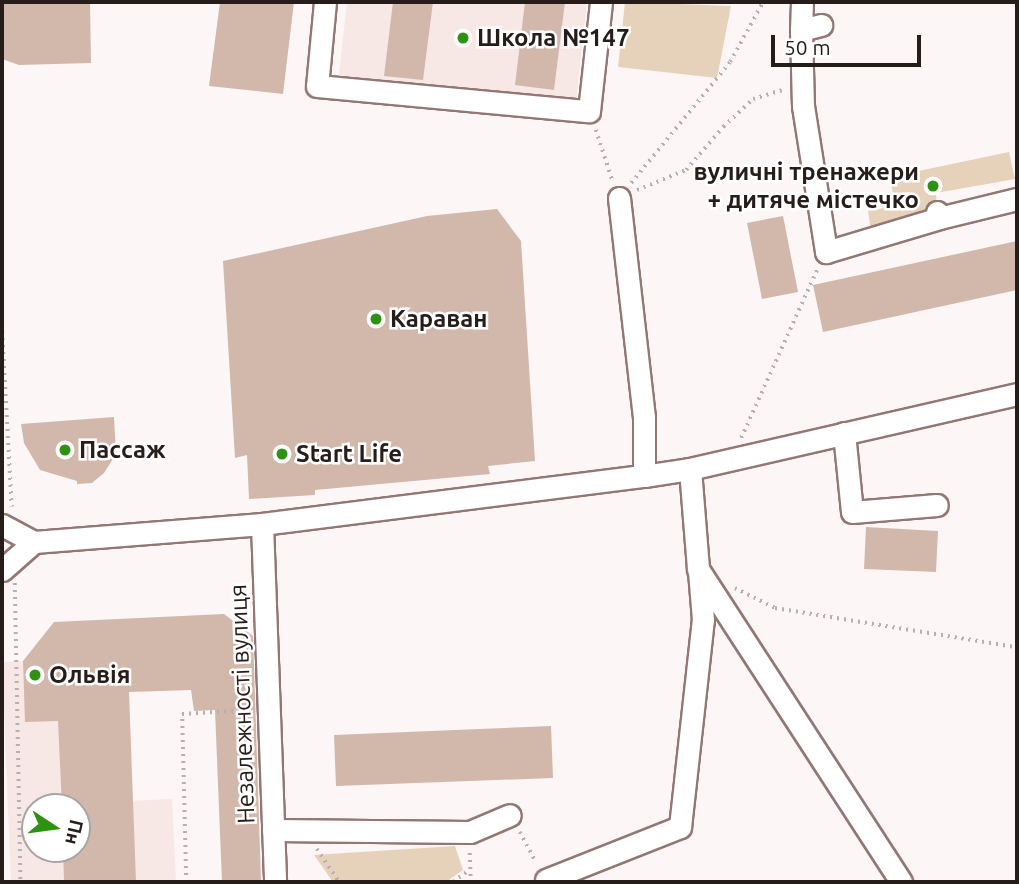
<!DOCTYPE html>
<html>
<head>
<meta charset="utf-8">
<style>
	body { margin:0 }
	#map { position:relative; width:1019px; height:884px; overflow:hidden; background:#fdf6f6; font-family:Ubuntu,sans-serif }
	div>[style] { position:absolute }
	.built>* { inset:0; background:#f7e7e5 }
	.green>* { inset:0; background:#e6d2ba }
	.building>* { inset:0; background:#d2b8ab }
	.path>* { height:3.5px; margin-top:-1.75px; transform-origin:0; background:repeating-linear-gradient(90deg,#b8b0af 0 2px,transparent 0 7px) }
	.roads { filter:drop-shadow(2px 0 #927774) drop-shadow(-2px 0 #927774) drop-shadow(0 2px #927774) drop-shadow(0 -2px #927774) }
	.minor>* { height:21px; margin:-10.5px; padding:0 10.5px; transform-origin:10.5px; border-radius:10.5px; background:#fff }
	.dots>* { width:19px; height:19px; translate:-50% -50%; box-sizing:border-box; border:4px solid #fff; border-radius:50% }
	span { translate:-50% -50%; white-space:nowrap; text-align:center; line-height:1.15; -webkit-text-stroke:5px #fff; paint-order:stroke }
	.poi-label { font-size:24px; color:#261c1a; font-weight:700 }
	.left { translate:0 -50%; text-align:left }
	.right { translate:-100% -50%; text-align:right }
	.street-label { font-size:24px; color:#261c1a }
	.frame { position:absolute; inset:0; border:4px solid #261c1a; pointer-events:none }
	.north { position:absolute; left:21px; top:793px; width:70px; height:70px; box-sizing:border-box; background:#fff; border:2px solid #a8a4a3; border-radius:50%; rotate:103deg; font-size:19px; font-weight:700; line-height:28px; text-align:center; color:#261c1a }
	.north::after { content:''; display:block; margin:auto; width:24px; height:32px; background:#2d9112; clip-path:polygon(50% 0,100% 100%,50% 72%,0 100%) }
	.scale { position:absolute; left:771px; top:35px; width:150px; height:32px; box-sizing:border-box; border:4px solid #261c1a; border-top:0; padding-left:9px; font-size:21px; line-height:24px; white-space:nowrap; color:#261c1a; -webkit-text-stroke:5px #fff; paint-order:stroke }
</style>
</head>
<body>
<div id="map">
	<div class="built">
		<i style="clip-path:polygon(347px 2px,587px 2px,576px 101px,339px 75px)"></i>
		<i style="clip-path:polygon(evenodd,62px 659px,69px 804px,172px 799px,176px 882px,11px 882px,2px 662px,62px 659px,35px 807px,77px 807px,77px 849px,35px 849px,35px 807px)"></i>
	</div>
	<div class="green">
		<i style="clip-path:polygon(625px 2px,731px 6px,717px 78px,618px 67px)"></i>
		<i style="clip-path:polygon(1009px 152px,1015px 179px,936px 193px,937px 212px,871px 232px,868px 211px,895px 206px,890px 177px)"></i>
		<i style="clip-path:polygon(455px 846px,463px 870px,446px 882px,333px 882px,314px 855px)"></i>
	</div>
	<div class="building">
		<i style="clip-path:polygon(2px 2px,90px 2px,91px 63px,19px 65px,2px 59px)"></i>
		<i style="clip-path:polygon(220px 2px,294px 2px,283px 94px,209px 86px)"></i>
		<i style="clip-path:polygon(393px 2px,433px 2px,423px 80px,384px 76px)"></i>
		<i style="clip-path:polygon(525px 2px,565px 2px,554px 90px,515px 85px)"></i>
		<i style="clip-path:polygon(497px 209px,521px 241px,535px 461px,488px 466px,490px 474px,315px 490px,315px 495px,249px 499px,247px 455px,235px 458px,223px 261px,427px 216px)"></i>
		<i style="clip-path:polygon(783px 216px,798px 292px,762px 299px,747px 223px)"></i>
		<i style="clip-path:polygon(1017px 241px,1017px 290px,823px 332px,813px 285px)"></i>
		<i style="clip-path:polygon(114px 417px,116px 454px,104px 473px,92px 483px,77px 484px,77px 481px,40px 470px,24px 443px,21px 424px)"></i>
		<i style="clip-path:polygon(866px 527px,938px 531px,936px 572px,864px 569px)"></i>
		<i style="clip-path:polygon(224px 614px,253px 636px,261px 882px,222px 882px,215px 710px,194px 711px,191px 690px,129px 692px,136px 882px,64px 882px,63px 849px,77px 849px,77px 807px,62px 807px,58px 721px,25px 722px,23px 661px,54px 622px)"></i>
		<i style="clip-path:polygon(551px 726px,553px 778px,336px 786px,334px 735px)"></i>
	</div>
	<div class="path">
		<i style="left:596px;top:130px;width:52px;rotate:71.9deg"></i>
		<i style="left:631px;top:183px;width:156px;rotate:-50.7deg"></i>
		<i style="left:730px;top:62px;width:68px;rotate:-61.2deg"></i>
		<i style="left:637px;top:190px;width:53px;rotate:-22.2deg"></i>
		<i style="left:686px;top:170px;width:57px;rotate:-49.3deg"></i>
		<i style="left:723px;top:127px;width:41px;rotate:-43deg"></i>
		<i style="left:753px;top:99px;width:30px;rotate:-17deg"></i>
		<i style="left:2px;top:324px;width:183px;rotate:86.9deg"></i>
		<i style="left:741px;top:438px;width:184px;rotate:-65.7deg"></i>
		<i style="left:15px;top:583px;width:299px;rotate:88.9deg"></i>
		<i style="left:735px;top:588px;width:45px;rotate:26.6deg"></i>
		<i style="left:775px;top:608px;width:245px;rotate:9.2deg"></i>
		<i style="left:520px;top:832px;width:34px;rotate:62deg"></i>
		<i style="left:317px;top:849px;width:40px;rotate:56deg"></i>
		<i style="left:470px;top:853px;width:29px;rotate:88deg"></i>
		<i style="left:186px;top:882px;width:168px;rotate:-91.4deg"></i>
		<i style="left:182px;top:714px;width:67px;rotate:-3.4deg"></i>
		<i style="left:453px;top:882px;width:21px;rotate:-37deg"></i>
	</div>
	<div class="roads">
		<div class="minor">
			<i style="left:325px;top:2px;width:84px;rotate:95.4deg"></i>
			<i style="left:317px;top:86px;width:273px;rotate:5.3deg"></i>
			<i style="left:589px;top:111px;width:110px;rotate:-83.7deg"></i>
			<i style="left:802px;top:2px;width:28px;rotate:92deg"></i>
			<i style="left:801px;top:30px;width:21px;rotate:-14deg"></i>
			<i style="left:801px;top:30px;width:76px;rotate:88.5deg"></i>
			<i style="left:803px;top:106px;width:148px;rotate:81deg"></i>
			<i style="left:826px;top:252px;width:118px;rotate:-16.7deg"></i>
			<i style="left:619px;top:198px;width:220px;rotate:83.5deg"></i>
			<i style="left:644px;top:417px;width:59px;rotate:90deg"></i>
			<i style="left:937px;top:212px;width:6px;rotate:72deg"></i>
			<i style="left:939px;top:218px;width:80px;rotate:-13.7deg"></i>
			<i style="left:844px;top:433px;width:79px;rotate:84.2deg"></i>
			<i style="left:852px;top:512px;width:85px;rotate:-4.7deg"></i>
			<i style="left:690px;top:469px;width:100px;rotate:85.4deg"></i>
			<i style="left:698px;top:569px;width:373px;rotate:57deg"></i>
			<i style="left:262px;top:524px;width:358px;rotate:87.9deg"></i>
			<i style="left:2px;top:525px;width:36px;rotate:28deg"></i>
			<i style="left:34px;top:542px;width:229px;rotate:-4.5deg"></i>
			<i style="left:262px;top:524px;width:385px;rotate:-7.2deg"></i>
			<i style="left:644px;top:476px;width:47px;rotate:-8.7deg"></i>
			<i style="left:690px;top:469px;width:335px;rotate:-12.9deg"></i>
			<i style="left:2px;top:570px;width:43px;rotate:-41.2deg"></i>
			<i style="left:273px;top:830px;width:197px;rotate:0.6deg"></i>
			<i style="left:470px;top:832px;width:43px;rotate:-23deg"></i>
			<i style="left:546px;top:880px;width:144px;rotate:-21.6deg"></i>
			<i style="left:680px;top:827px;width:208px;rotate:-83.7deg"></i>
			<i style="left:703px;top:620px;width:49px;rotate:-94.7deg"></i>
		</div>
	</div>
	<div class="dots">
		<i style="left:463px;top:38px;background:#2d9112"></i>
		<i style="left:933px;top:186px;background:#2d9112"></i>
		<i style="left:376px;top:319px;background:#2d9112"></i>
		<i style="left:65px;top:450px;background:#2d9112"></i>
		<i style="left:282px;top:454px;background:#2d9112"></i>
		<i style="left:35px;top:675px;background:#2d9112"></i>
	</div>
	<div class="poi-label">
		<span class="left" style="left:477px;top:38px">Школа №147</span>
		<span class="right" style="left:919px;top:186px">вуличні тренажери<br>+ дитяче містечко</span>
		<span class="left" style="left:390px;top:319px">Караван</span>
		<span class="left" style="left:79px;top:450px">Пассаж</span>
		<span class="left" style="left:296px;top:454px">Start Life</span>
		<span class="left" style="left:49px;top:675px">Ольвія</span>
	</div>
	<div class="street-label">
		<span style="left:242px;top:704px;rotate:-92deg">Незалежності вулиця</span>
	</div>
	<div class="frame"></div>
	<div class="north">Пн</div>
	<div class="scale">50 m</div>
</div>
</body>
</html>
